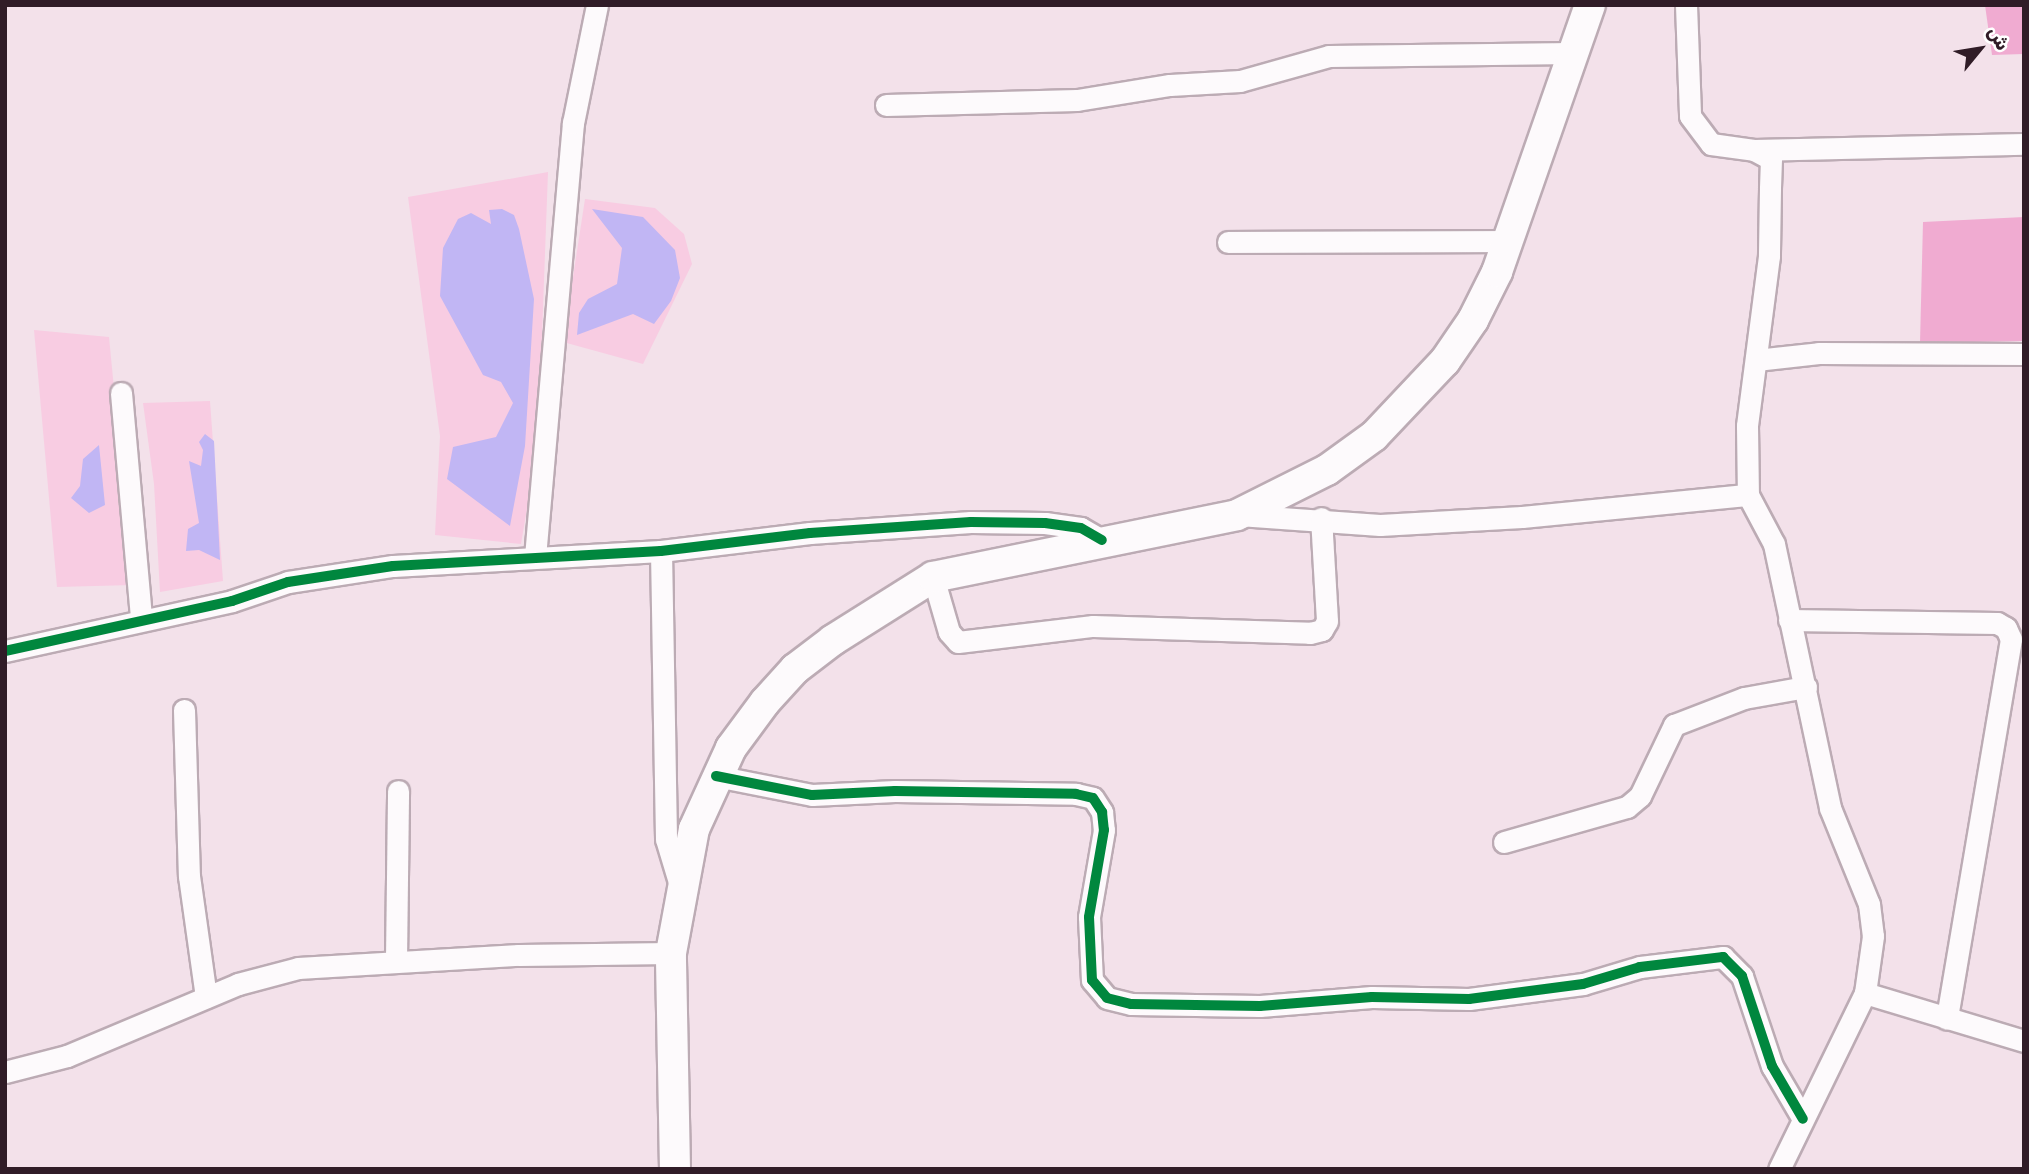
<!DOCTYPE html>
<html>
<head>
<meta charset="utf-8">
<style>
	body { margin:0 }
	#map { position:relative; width:2029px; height:1174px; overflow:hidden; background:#f3e1ea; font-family:Rubik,Cairo,sans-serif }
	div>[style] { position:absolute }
	.green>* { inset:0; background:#f8cce2 }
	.forest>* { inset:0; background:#f0abd1 }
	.water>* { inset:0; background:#c1b6f4 }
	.roads { filter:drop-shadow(2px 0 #bcabb4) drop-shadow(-2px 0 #bcabb4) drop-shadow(0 2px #bcabb4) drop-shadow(0 -2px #bcabb4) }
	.minor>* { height:21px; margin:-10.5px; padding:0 10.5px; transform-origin:10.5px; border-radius:10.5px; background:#fdfafc }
	.secondary>* { height:30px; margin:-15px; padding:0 15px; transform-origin:15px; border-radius:15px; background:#fdfafc }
	.cycleway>* { height:10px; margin:-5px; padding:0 5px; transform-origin:5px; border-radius:5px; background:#00873e }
	span { translate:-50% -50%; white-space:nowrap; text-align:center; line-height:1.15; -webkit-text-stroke:6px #fff; paint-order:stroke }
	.frame { position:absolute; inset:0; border:7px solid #301c27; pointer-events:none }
	.north { position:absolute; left:1945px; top:14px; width:70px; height:70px; -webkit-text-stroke:5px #fff; paint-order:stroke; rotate:60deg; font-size:19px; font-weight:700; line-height:28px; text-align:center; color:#301c27 }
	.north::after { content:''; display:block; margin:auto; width:24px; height:32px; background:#301c27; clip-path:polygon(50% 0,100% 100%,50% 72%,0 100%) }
</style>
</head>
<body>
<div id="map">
	<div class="green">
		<i style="clip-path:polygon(548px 172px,538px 444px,521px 544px,435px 535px,440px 436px,408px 197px)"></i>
		<i style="clip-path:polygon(585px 199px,655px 208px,684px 234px,692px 264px,643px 364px,563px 342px)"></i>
		<i style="clip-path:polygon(34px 330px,109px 337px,133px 585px,57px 587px)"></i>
		<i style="clip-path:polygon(210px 401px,223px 581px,160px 592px,154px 484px,143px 403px)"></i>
	</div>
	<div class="forest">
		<i style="clip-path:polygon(1985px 5px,2024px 5px,2024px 54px,1992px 55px)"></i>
		<i style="clip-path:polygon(2024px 217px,2024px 341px,1920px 343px,1923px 222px)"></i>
	</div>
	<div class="water">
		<i style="clip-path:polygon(502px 209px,514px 215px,519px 229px,534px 299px,525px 446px,510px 526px,447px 479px,453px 447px,496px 437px,513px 403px,501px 382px,483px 375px,440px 296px,443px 248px,458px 219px,471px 213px,491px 224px,489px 210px)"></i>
		<i style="clip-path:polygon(592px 209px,643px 217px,675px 250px,680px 278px,671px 301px,654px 324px,633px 314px,577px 335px,579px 313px,588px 299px,617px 284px,622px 248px)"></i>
		<i style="clip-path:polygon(205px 434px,214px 441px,220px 560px,199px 550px,186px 551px,188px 529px,199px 523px,189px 461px,201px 466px,203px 450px,199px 442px)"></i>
		<i style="clip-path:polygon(99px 445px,105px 505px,89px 513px,71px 498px,80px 486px,83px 459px)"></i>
	</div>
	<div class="roads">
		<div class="minor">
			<i style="left:1686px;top:5px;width:111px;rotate:87.9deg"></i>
			<i style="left:1690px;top:116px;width:35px;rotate:53deg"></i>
			<i style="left:1711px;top:144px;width:43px;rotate:7.9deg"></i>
			<i style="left:1754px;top:150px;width:270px;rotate:-1.3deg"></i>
			<i style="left:886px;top:105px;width:191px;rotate:-1.5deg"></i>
			<i style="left:1077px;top:100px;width:94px;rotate:-9.2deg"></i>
			<i style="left:1170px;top:85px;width:70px;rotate:-3.3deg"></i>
			<i style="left:1240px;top:81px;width:92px;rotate:-15.7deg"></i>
			<i style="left:1329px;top:56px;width:244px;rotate:-0.7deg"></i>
			<i style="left:1754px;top:150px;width:19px;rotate:28deg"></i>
			<i style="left:1771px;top:159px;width:30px;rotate:92deg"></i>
			<i style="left:1770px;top:189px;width:67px;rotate:90.9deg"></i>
			<i style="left:1769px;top:256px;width:171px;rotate:97.4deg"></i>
			<i style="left:1747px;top:426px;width:69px;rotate:89.2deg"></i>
			<i style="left:1748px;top:495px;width:55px;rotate:62deg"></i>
			<i style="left:1774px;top:544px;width:270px;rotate:78deg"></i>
			<i style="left:1830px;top:808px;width:104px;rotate:67.9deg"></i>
			<i style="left:1869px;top:904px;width:32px;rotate:83deg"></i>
			<i style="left:1873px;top:936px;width:58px;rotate:98deg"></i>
			<i style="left:1865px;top:993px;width:196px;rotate:116deg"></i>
			<i style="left:1228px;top:242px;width:279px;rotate:-0.2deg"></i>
			<i style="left:1756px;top:360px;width:63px;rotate:-6.3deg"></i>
			<i style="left:1819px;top:353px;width:205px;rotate:0.3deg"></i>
			<i style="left:121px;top:393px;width:227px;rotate:84.9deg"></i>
			<i style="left:1239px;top:515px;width:141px;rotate:4.1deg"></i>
			<i style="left:1380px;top:525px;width:142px;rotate:-3.2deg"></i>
			<i style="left:1522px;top:517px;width:227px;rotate:-5.6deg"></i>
			<i style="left:661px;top:551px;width:288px;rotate:89deg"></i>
			<i style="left:666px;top:839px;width:55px;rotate:73.2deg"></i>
			<i style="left:535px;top:557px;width:436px;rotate:-85deg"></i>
			<i style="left:573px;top:123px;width:120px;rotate:-78.5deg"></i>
			<i style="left:933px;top:577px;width:57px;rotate:73.8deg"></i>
			<i style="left:949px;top:632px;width:13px;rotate:48deg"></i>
			<i style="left:958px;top:642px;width:136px;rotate:-6.8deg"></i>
			<i style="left:1093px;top:626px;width:217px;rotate:1.8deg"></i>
			<i style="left:1310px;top:633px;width:12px;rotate:-14deg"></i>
			<i style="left:1322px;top:630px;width:10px;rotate:-61deg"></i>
			<i style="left:1327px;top:621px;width:103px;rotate:-93.3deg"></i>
			<i style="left:1789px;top:620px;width:208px;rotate:0.8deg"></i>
			<i style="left:1997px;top:623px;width:10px;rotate:29deg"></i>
			<i style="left:2006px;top:628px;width:12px;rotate:66deg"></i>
			<i style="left:2011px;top:639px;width:385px;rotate:99.6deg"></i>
			<i style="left:5px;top:651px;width:232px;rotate:-12.4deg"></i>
			<i style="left:232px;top:601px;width:59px;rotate:-18.7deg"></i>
			<i style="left:288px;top:582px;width:106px;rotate:-8.7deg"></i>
			<i style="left:393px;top:566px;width:268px;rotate:-3.2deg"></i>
			<i style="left:661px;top:551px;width:150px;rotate:-6.9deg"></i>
			<i style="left:810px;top:533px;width:161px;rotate:-3.9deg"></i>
			<i style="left:971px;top:522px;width:74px;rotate:0.8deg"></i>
			<i style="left:1045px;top:523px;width:36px;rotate:8deg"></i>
			<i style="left:1081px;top:528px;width:24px;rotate:30deg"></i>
			<i style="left:184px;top:710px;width:166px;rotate:88.3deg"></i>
			<i style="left:189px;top:876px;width:122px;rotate:82deg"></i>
			<i style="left:716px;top:776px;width:98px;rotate:11.2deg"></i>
			<i style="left:812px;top:795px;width:83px;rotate:-2.8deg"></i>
			<i style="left:895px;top:791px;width:181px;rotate:0.9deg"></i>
			<i style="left:1076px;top:794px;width:17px;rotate:13deg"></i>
			<i style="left:1093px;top:798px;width:17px;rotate:57deg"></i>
			<i style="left:1102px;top:812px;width:18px;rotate:84deg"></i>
			<i style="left:1104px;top:830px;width:88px;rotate:99.8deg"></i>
			<i style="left:1089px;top:917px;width:63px;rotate:87.3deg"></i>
			<i style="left:1092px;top:980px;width:23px;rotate:50deg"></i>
			<i style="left:1107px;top:998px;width:25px;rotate:14deg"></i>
			<i style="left:1131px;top:1004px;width:129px;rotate:0.9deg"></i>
			<i style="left:1260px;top:1006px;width:112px;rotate:-4.6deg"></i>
			<i style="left:1372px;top:997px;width:97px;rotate:1.2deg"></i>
			<i style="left:1469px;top:999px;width:115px;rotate:-7.5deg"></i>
			<i style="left:1583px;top:984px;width:59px;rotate:-16.6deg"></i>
			<i style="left:1640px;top:967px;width:84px;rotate:-6.9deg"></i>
			<i style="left:1723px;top:957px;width:27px;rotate:45deg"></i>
			<i style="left:1742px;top:976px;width:95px;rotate:71.6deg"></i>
			<i style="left:1772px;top:1066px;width:61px;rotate:59.7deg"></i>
			<i style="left:1504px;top:842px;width:128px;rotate:-15.9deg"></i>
			<i style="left:1627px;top:807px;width:17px;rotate:-40deg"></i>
			<i style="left:1640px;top:796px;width:79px;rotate:-64.4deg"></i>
			<i style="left:1674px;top:725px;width:75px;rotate:-21.1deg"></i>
			<i style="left:1744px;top:698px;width:63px;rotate:-10.1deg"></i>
			<i style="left:396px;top:960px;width:169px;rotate:-89.3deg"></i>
			<i style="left:1865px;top:993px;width:166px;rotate:16.8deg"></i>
			<i style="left:5px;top:1072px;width:64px;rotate:-14.5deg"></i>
			<i style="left:67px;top:1056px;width:186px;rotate:-22.8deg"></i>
			<i style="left:238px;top:984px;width:62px;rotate:-14.9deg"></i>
			<i style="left:298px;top:968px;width:221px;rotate:-3.4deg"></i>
			<i style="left:519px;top:955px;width:152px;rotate:-0.8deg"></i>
		</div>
		<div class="secondary">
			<i style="left:675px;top:1169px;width:216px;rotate:-91.1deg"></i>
			<i style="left:671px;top:953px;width:126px;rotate:-79.5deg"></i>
			<i style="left:694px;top:829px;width:89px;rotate:-65.4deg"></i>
			<i style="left:731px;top:748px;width:57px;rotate:-53.5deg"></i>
			<i style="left:765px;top:702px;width:45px;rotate:-47.7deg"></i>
			<i style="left:795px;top:669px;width:48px;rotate:-37.3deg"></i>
			<i style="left:833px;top:640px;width:118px;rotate:-32.2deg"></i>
			<i style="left:933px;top:577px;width:310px;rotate:-11.5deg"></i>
			<i style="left:1237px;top:515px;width:101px;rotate:-26.6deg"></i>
			<i style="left:1327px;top:470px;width:58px;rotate:-35.9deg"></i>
			<i style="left:1374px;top:436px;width:103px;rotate:-46.6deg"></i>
			<i style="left:1445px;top:361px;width:50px;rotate:-55.7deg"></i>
			<i style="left:1473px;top:320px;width:54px;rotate:-63.4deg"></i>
			<i style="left:1497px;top:272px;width:283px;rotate:-70.8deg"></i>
		</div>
	</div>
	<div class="cycleway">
		<i style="left:5px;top:651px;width:232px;rotate:-12.4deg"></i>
		<i style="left:232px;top:601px;width:59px;rotate:-18.7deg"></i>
		<i style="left:288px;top:582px;width:106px;rotate:-8.7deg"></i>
		<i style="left:393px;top:566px;width:268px;rotate:-3.2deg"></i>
		<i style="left:661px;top:551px;width:150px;rotate:-6.9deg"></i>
		<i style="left:810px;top:533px;width:161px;rotate:-3.9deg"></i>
		<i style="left:971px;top:522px;width:74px;rotate:0.8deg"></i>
		<i style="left:1045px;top:523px;width:36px;rotate:8deg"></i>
		<i style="left:1081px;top:528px;width:24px;rotate:30deg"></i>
		<i style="left:716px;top:776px;width:98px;rotate:11.2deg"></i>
		<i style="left:812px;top:795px;width:83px;rotate:-2.8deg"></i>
		<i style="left:895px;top:791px;width:181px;rotate:0.9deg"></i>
		<i style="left:1076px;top:794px;width:17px;rotate:13deg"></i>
		<i style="left:1093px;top:798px;width:17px;rotate:57deg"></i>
		<i style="left:1102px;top:812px;width:18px;rotate:84deg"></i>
		<i style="left:1104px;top:830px;width:88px;rotate:99.8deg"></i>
		<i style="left:1089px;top:917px;width:63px;rotate:87.3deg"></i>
		<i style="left:1092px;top:980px;width:23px;rotate:50deg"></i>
		<i style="left:1107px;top:998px;width:25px;rotate:14deg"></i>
		<i style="left:1131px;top:1004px;width:129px;rotate:0.9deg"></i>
		<i style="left:1260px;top:1006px;width:112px;rotate:-4.6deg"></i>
		<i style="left:1372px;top:997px;width:97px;rotate:1.2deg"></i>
		<i style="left:1469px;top:999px;width:115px;rotate:-7.5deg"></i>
		<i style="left:1583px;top:984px;width:59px;rotate:-16.6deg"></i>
		<i style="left:1640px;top:967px;width:84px;rotate:-6.9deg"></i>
		<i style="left:1723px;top:957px;width:27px;rotate:45deg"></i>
		<i style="left:1742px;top:976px;width:95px;rotate:71.6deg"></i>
		<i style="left:1772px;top:1066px;width:61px;rotate:59.7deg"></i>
	</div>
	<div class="frame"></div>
	<div class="north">ش</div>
</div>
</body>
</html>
